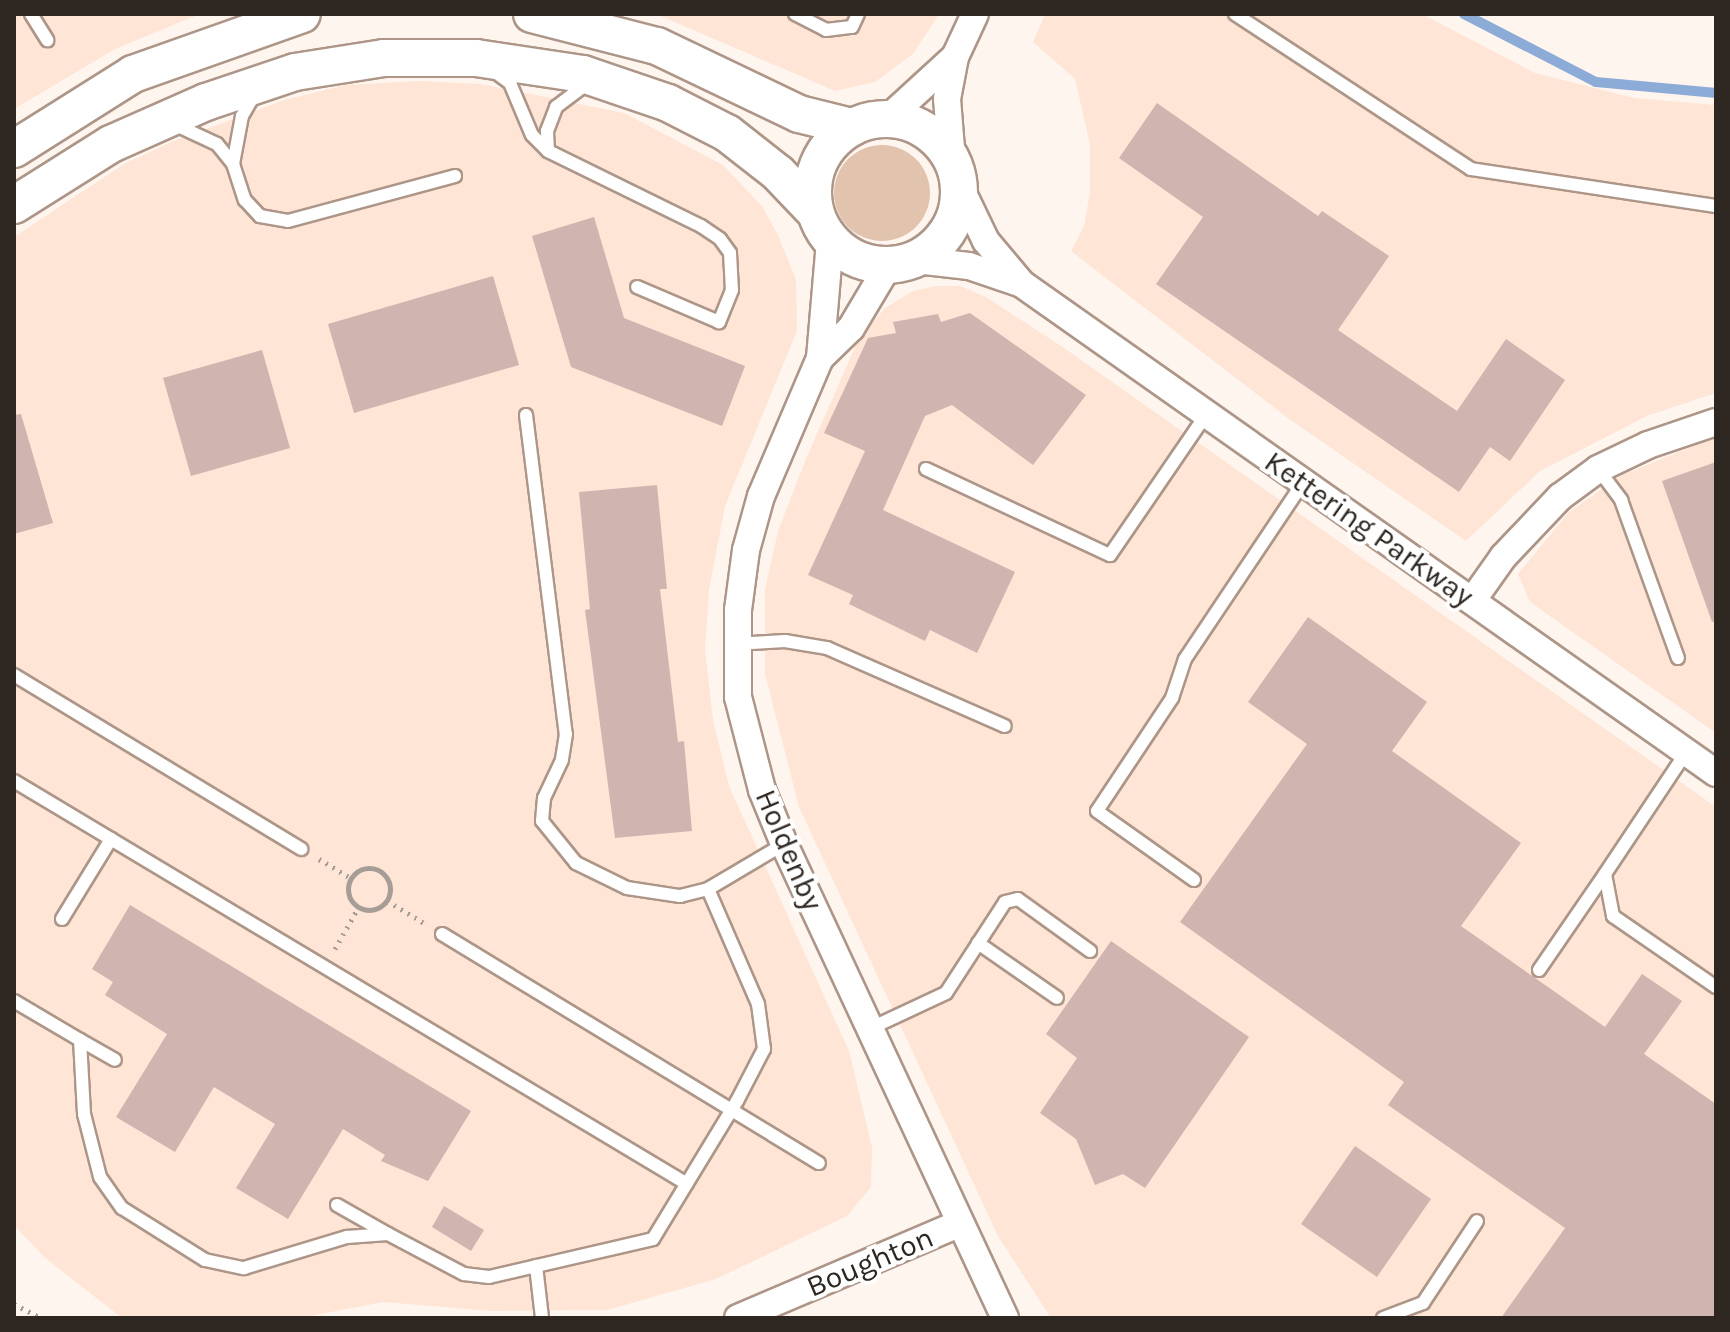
<!DOCTYPE html>
<html>
<head>
<meta charset="utf-8">
<style>
	body { margin:0 }
	#map { position:relative; width:1730px; height:1332px; overflow:hidden; background:#fff5ef; font-family:Karla,sans-serif }
	div>[style] { position:absolute }
	.built>* { inset:0; background:#fee5d5 }
	.green>* { inset:0; background:#e2c3ae }
	.round { border-radius:50% }
	.stream>* { height:10px; margin:-5px; padding:0 5px; transform-origin:5px; border-radius:5px; background:#8cabd6 }
	.building>* { inset:0; background:#d0b4af }
	.path>* { height:5px; margin-top:-2.5px; transform-origin:0; background:repeating-linear-gradient(90deg,#a69d97 0 2px,transparent 0 8px) }
	.path>.ring { margin:-2.5px; padding:0; box-sizing:content-box; background:none; border:5px solid #a69d97; border-radius:50% }
	.roads { filter:drop-shadow(2px 0 #ad9688) drop-shadow(-2px 0 #ad9688) drop-shadow(0 2px #ad9688) drop-shadow(0 -2px #ad9688) }
	.lane>* { height:12px; margin:-6px; padding:0 6px; transform-origin:6px; border-radius:6px; background:#fff }
	.street>* { height:26px; margin:-13px; padding:0 13px; transform-origin:13px; border-radius:13px; background:#fff }
	.secondary>* { height:36px; margin:-18px; padding:0 18px; transform-origin:18px; border-radius:18px; background:#fff }
	.secondary>.ring { margin:-18px; padding:0; box-sizing:content-box; background:none; border:36px solid #fff; border-radius:50% }
	span { translate:-50% -50%; white-space:nowrap; text-align:center; line-height:1.15; -webkit-text-stroke:8px #fff; paint-order:stroke }
	.street-label { font-size:30px; color:#2e2620 }
	.frame { position:absolute; inset:0; border:16px solid #2e2620; pointer-events:none }
</style>
</head>
<body>
<div id="map">
	<div class="built">
		<i style="clip-path:polygon(14px 14px,200px 14px,115px 49px,14px 109px)"></i>
		<i style="clip-path:polygon(656px 14px,939px 14px,913px 54px,875px 82px,835px 91px)"></i>
		<i style="clip-path:polygon(1045px 14px,1422px 14px,1535px 73px,1634px 98px,1716px 105px,1716px 393px,1647px 416px,1540px 471px,1466px 541px,1289px 419px,1071px 251px,1084px 226px,1090px 193px,1090px 145px,1075px 79px,1033px 42px)"></i>
		<i style="clip-path:polygon(419px 81px,481px 84px,624px 113px,723px 165px,762px 206px,778px 235px,796px 280px,797px 331px,725px 506px,709px 590px,705px 650px,713px 720px,729px 786px,849px 1051px,872px 1147px,871px 1187px,847px 1216px,716px 1279px,607px 1310px,492px 1311px,383px 1302px,300px 1318px,122px 1318px,44px 1257px,14px 1225px,14px 237px,124px 164px,171px 142px,284px 100px,346px 85px)"></i>
		<i style="clip-path:polygon(936px 286px,960px 286px,986px 297px,1064px 348px,1716px 807px,1716px 1318px,1051px 1318px,998px 1236px,799px 807px,765px 674px,765px 590px,778px 531px,806px 459px,859px 338px,885px 308px,913px 291px)"></i>
		<i style="clip-path:polygon(1716px 437px,1716px 733px,1530px 602px,1518px 574px,1569px 512px,1622px 475px)"></i>
	</div>
	<div class="green">
		<i class="round" style="left:834px;top:145px;width:96px;height:96px"></i>
	</div>
	<div class="stream">
		<i style="left:1464px;top:14px;width:148px;rotate:27.3deg"></i>
		<i style="left:1596px;top:82px;width:121px;rotate:5.2deg"></i>
	</div>
	<div class="building">
		<i style="clip-path:polygon(1157px 103px,1318px 216px,1322px 211px,1389px 256px,1338px 330px,1457px 411px,1506px 339px,1565px 380px,1510px 461px,1490px 447px,1459px 492px,1156px 284px,1203px 217px,1119px 158px)"></i>
		<i style="clip-path:polygon(594px 217px,624px 318px,745px 366px,722px 426px,571px 367px,532px 236px)"></i>
		<i style="clip-path:polygon(493px 276px,519px 365px,354px 413px,328px 324px)"></i>
		<i style="clip-path:polygon(970px 313px,1086px 395px,1033px 465px,952px 405px,925px 416px,883px 510px,1015px 572px,977px 653px,930px 630px,925px 641px,849px 604px,853px 595px,808px 575px,865px 451px,824px 433px,868px 338px,896px 333px,893px 322px,938px 314px,941px 322px)"></i>
		<i style="clip-path:polygon(262px 350px,290px 448px,191px 476px,163px 378px)"></i>
		<i style="clip-path:polygon(21px 414px,53px 523px,14px 534px,14px 415px)"></i>
		<i style="clip-path:polygon(1716px 462px,1716px 621px,1712px 622px,1662px 481px)"></i>
		<i style="clip-path:polygon(657px 485px,667px 589px,660px 589px,678px 742px,684px 741px,692px 831px,615px 838px,585px 610px,590px 609px,579px 492px)"></i>
		<i style="clip-path:polygon(1308px 617px,1427px 702px,1392px 751px,1521px 843px,1461px 926px,1605px 1027px,1642px 974px,1682px 1001px,1644px 1054px,1716px 1104px,1716px 1318px,1501px 1318px,1565px 1228px,1388px 1105px,1404px 1082px,1180px 922px,1307px 744px,1248px 702px)"></i>
		<i style="clip-path:polygon(130px 905px,471px 1111px,428px 1181px,381px 1161px,385px 1155px,343px 1129px,288px 1219px,236px 1188px,275px 1124px,214px 1087px,175px 1152px,116px 1117px,167px 1034px,105px 995px,113px 982px,92px 969px)"></i>
		<i style="clip-path:polygon(1111px 941px,1249px 1037px,1145px 1188px,1123px 1174px,1095px 1185px,1076px 1139px,1040px 1113px,1077px 1058px,1046px 1034px)"></i>
		<i style="clip-path:polygon(1355px 1146px,1431px 1199px,1377px 1277px,1301px 1224px)"></i>
		<i style="clip-path:polygon(444px 1206px,484px 1230px,471px 1251px,432px 1227px)"></i>
	</div>
	<div class="path">
		<i style="left:319px;top:859px;width:37px;rotate:31deg"></i>
		<i class="ring" style="left:348px;top:868px;width:37px;height:37px"></i>
		<i style="left:387px;top:901px;width:43px;rotate:30.7deg"></i>
		<i style="left:335px;top:949px;width:47px;rotate:-60.7deg"></i>
		<i style="left:14px;top:1304px;width:30px;rotate:27deg"></i>
	</div>
	<div class="roads">
		<div class="lane">
			<i style="left:31px;top:14px;width:31px;rotate:58deg"></i>
			<i style="left:795px;top:14px;width:35px;rotate:27deg"></i>
			<i style="left:826px;top:30px;width:26px;rotate:-7deg"></i>
			<i style="left:852px;top:27px;width:14px;rotate:-65deg"></i>
			<i style="left:1235px;top:14px;width:282px;rotate:33.3deg"></i>
			<i style="left:1471px;top:169px;width:248px;rotate:8.6deg"></i>
			<i style="left:495px;top:72px;width:19px;rotate:36deg"></i>
			<i style="left:510px;top:83px;width:56px;rotate:67.1deg"></i>
			<i style="left:532px;top:135px;width:23px;rotate:45deg"></i>
			<i style="left:548px;top:151px;width:170px;rotate:26.1deg"></i>
			<i style="left:701px;top:226px;width:23px;rotate:34deg"></i>
			<i style="left:720px;top:239px;width:17px;rotate:54deg"></i>
			<i style="left:730px;top:253px;width:37px;rotate:87deg"></i>
			<i style="left:732px;top:290px;width:35px;rotate:112deg"></i>
			<i style="left:719px;top:322px;width:89px;rotate:-156.9deg"></i>
			<i style="left:176px;top:125px;width:45px;rotate:24.9deg"></i>
			<i style="left:217px;top:144px;width:26px;rotate:51deg"></i>
			<i style="left:233px;top:164px;width:38px;rotate:72deg"></i>
			<i style="left:245px;top:200px;width:22px;rotate:47deg"></i>
			<i style="left:260px;top:216px;width:28px;rotate:10deg"></i>
			<i style="left:288px;top:221px;width:173px;rotate:-15.1deg"></i>
			<i style="left:548px;top:151px;width:20px;rotate:-93deg"></i>
			<i style="left:547px;top:131px;width:26px;rotate:-69deg"></i>
			<i style="left:556px;top:107px;width:38px;rotate:-37deg"></i>
			<i style="left:233px;top:164px;width:49px;rotate:-79.4deg"></i>
			<i style="left:242px;top:116px;width:24px;rotate:-60deg"></i>
			<i style="left:526px;top:415px;width:321px;rotate:82.9deg"></i>
			<i style="left:566px;top:734px;width:26px;rotate:99deg"></i>
			<i style="left:562px;top:760px;width:42px;rotate:115.3deg"></i>
			<i style="left:544px;top:798px;width:23px;rotate:95deg"></i>
			<i style="left:542px;top:821px;width:54px;rotate:51deg"></i>
			<i style="left:576px;top:863px;width:57px;rotate:26.1deg"></i>
			<i style="left:627px;top:888px;width:54px;rotate:8.6deg"></i>
			<i style="left:680px;top:896px;width:29px;rotate:-14deg"></i>
			<i style="left:708px;top:889px;width:88px;rotate:-30.6deg"></i>
			<i style="left:926px;top:469px;width:203px;rotate:25.1deg"></i>
			<i style="left:1110px;top:555px;width:170px;rotate:-55.6deg"></i>
			<i style="left:1598px;top:469px;width:39px;rotate:53deg"></i>
			<i style="left:1621px;top:500px;width:168px;rotate:70.2deg"></i>
			<i style="left:735px;top:644px;width:50px;rotate:-3.4deg"></i>
			<i style="left:785px;top:641px;width:43px;rotate:9.5deg"></i>
			<i style="left:827px;top:648px;width:194px;rotate:23.7deg"></i>
			<i style="left:14px;top:675px;width:336px;rotate:31.2deg"></i>
			<i style="left:1687px;top:751px;width:148px;rotate:123.7deg"></i>
			<i style="left:1605px;top:874px;width:43px;rotate:79.2deg"></i>
			<i style="left:1613px;top:916px;width:125px;rotate:34.6deg"></i>
			<i style="left:14px;top:781px;width:784px;rotate:30.91deg"></i>
			<i style="left:1194px;top:880px;width:119px;rotate:-144.6deg"></i>
			<i style="left:1097px;top:811px;width:136px;rotate:-56.4deg"></i>
			<i style="left:1172px;top:698px;width:41px;rotate:-71.6deg"></i>
			<i style="left:1185px;top:659px;width:212px;rotate:-56.2deg"></i>
			<i style="left:62px;top:919px;width:94px;rotate:-58.5deg"></i>
			<i style="left:442px;top:934px;width:441px;rotate:31.3deg"></i>
			<i style="left:978px;top:943px;width:96px;rotate:34.8deg"></i>
			<i style="left:1539px;top:970px;width:116px;rotate:-55.5deg"></i>
			<i style="left:14px;top:1001px;width:77px;rotate:30.6deg"></i>
			<i style="left:80px;top:1040px;width:74px;rotate:86.9deg"></i>
			<i style="left:84px;top:1114px;width:65px;rotate:75.7deg"></i>
			<i style="left:100px;top:1177px;width:38px;rotate:55deg"></i>
			<i style="left:122px;top:1208px;width:98px;rotate:32.1deg"></i>
			<i style="left:205px;top:1260px;width:40px;rotate:12deg"></i>
			<i style="left:244px;top:1268px;width:108px;rotate:-16.8deg"></i>
			<i style="left:347px;top:1237px;width:41px;rotate:-4.2deg"></i>
			<i style="left:388px;top:1234px;width:86px;rotate:27.8deg"></i>
			<i style="left:464px;top:1274px;width:25px;rotate:7deg"></i>
			<i style="left:489px;top:1277px;width:168px;rotate:-13deg"></i>
			<i style="left:653px;top:1239px;width:162px;rotate:-58.7deg"></i>
			<i style="left:737px;top:1101px;width:59px;rotate:-62.6deg"></i>
			<i style="left:764px;top:1049px;width:45px;rotate:-97.6deg"></i>
			<i style="left:758px;top:1004px;width:125px;rotate:-113.5deg"></i>
			<i style="left:869px;top:1029px;width:85px;rotate:-25.1deg"></i>
			<i style="left:946px;top:993px;width:108px;rotate:-57deg"></i>
			<i style="left:1005px;top:902px;width:13px;rotate:-13deg"></i>
			<i style="left:1018px;top:899px;width:89px;rotate:35.8deg"></i>
			<i style="left:80px;top:1040px;width:40px;rotate:29.7deg"></i>
			<i style="left:337px;top:1205px;width:59px;rotate:29.6deg"></i>
			<i style="left:536px;top:1266px;width:52px;rotate:83.4deg"></i>
			<i style="left:1383px;top:1318px;width:43px;rotate:-20.6deg"></i>
			<i style="left:1423px;top:1303px;width:98px;rotate:-56.6deg"></i>
		</div>
		<div class="street">
			<i style="left:887px;top:119px;width:92px;rotate:-42.4deg"></i>
			<i style="left:952px;top:161px;width:62px;rotate:-94.6deg"></i>
			<i style="left:947px;top:99px;width:43px;rotate:-79.2deg"></i>
			<i style="left:955px;top:57px;width:47px;rotate:-65.1deg"></i>
			<i style="left:959px;top:185px;width:62px;rotate:64.3deg"></i>
			<i style="left:986px;top:241px;width:56px;rotate:50.1deg"></i>
			<i style="left:1022px;top:284px;width:849px;rotate:35.17deg"></i>
			<i style="left:916px;top:260px;width:53px;rotate:6.5deg"></i>
			<i style="left:969px;top:266px;width:56px;rotate:18.8deg"></i>
			<i style="left:888px;top:266px;width:72px;rotate:120.8deg"></i>
			<i style="left:851px;top:328px;width:43px;rotate:135.9deg"></i>
			<i style="left:820px;top:358px;width:150px;rotate:113.1deg"></i>
			<i style="left:761px;top:496px;width:56px;rotate:105.5deg"></i>
			<i style="left:746px;top:550px;width:61px;rotate:97.6deg"></i>
			<i style="left:738px;top:610px;width:87px;rotate:90deg"></i>
			<i style="left:738px;top:697px;width:96px;rotate:75.5deg"></i>
			<i style="left:762px;top:790px;width:58px;rotate:67.8deg"></i>
			<i style="left:784px;top:844px;width:523px;rotate:65deg"></i>
			<i style="left:820px;top:358px;width:117px;rotate:-85.1deg"></i>
			<i style="left:1472px;top:601px;width:54px;rotate:-54.8deg"></i>
			<i style="left:1503px;top:557px;width:83px;rotate:-46.5deg"></i>
			<i style="left:1560px;top:497px;width:47px;rotate:-36.4deg"></i>
			<i style="left:1598px;top:469px;width:55px;rotate:-25.6deg"></i>
			<i style="left:1648px;top:445px;width:72px;rotate:-18.7deg"></i>
			<i style="left:738px;top:1318px;width:239px;rotate:-23.1deg"></i>
		</div>
		<div class="secondary">
			<i style="left:532px;top:14px;width:129px;rotate:14.4deg"></i>
			<i style="left:657px;top:46px;width:157px;rotate:25.6deg"></i>
			<i style="left:799px;top:114px;width:55px;rotate:13.8deg"></i>
			<i class="ring" style="left:813px;top:119px;width:110px;height:110px"></i>
			<i style="left:14px;top:149px;width:141px;rotate:-32.2deg"></i>
			<i style="left:133px;top:74px;width:179px;rotate:-19.5deg"></i>
			<i style="left:14px;top:205px;width:115px;rotate:-32.2deg"></i>
			<i style="left:111px;top:144px;width:104px;rotate:-23.9deg"></i>
			<i style="left:206px;top:102px;width:94px;rotate:-18.6deg"></i>
			<i style="left:295px;top:72px;width:90px;rotate:-8.9deg"></i>
			<i style="left:384px;top:58px;width:92px"></i>
			<i style="left:476px;top:58px;width:108px;rotate:8.5deg"></i>
			<i style="left:583px;top:74px;width:90px;rotate:18.8deg"></i>
			<i style="left:668px;top:103px;width:66px;rotate:27deg"></i>
			<i style="left:727px;top:133px;width:65px;rotate:38.1deg"></i>
			<i style="left:778px;top:173px;width:54px;rotate:46.5deg"></i>
		</div>
	</div>
	<div class="street-label">
		<span style="left:1369px;top:529px;rotate:35deg">Kettering Parkway</span>
		<span style="left:789px;top:850px;rotate:67deg">Holdenby</span>
		<span style="left:870px;top:1262px;rotate:-23deg">Boughton</span>
	</div>
	<div class="frame"></div>
</div>
</body>
</html>
